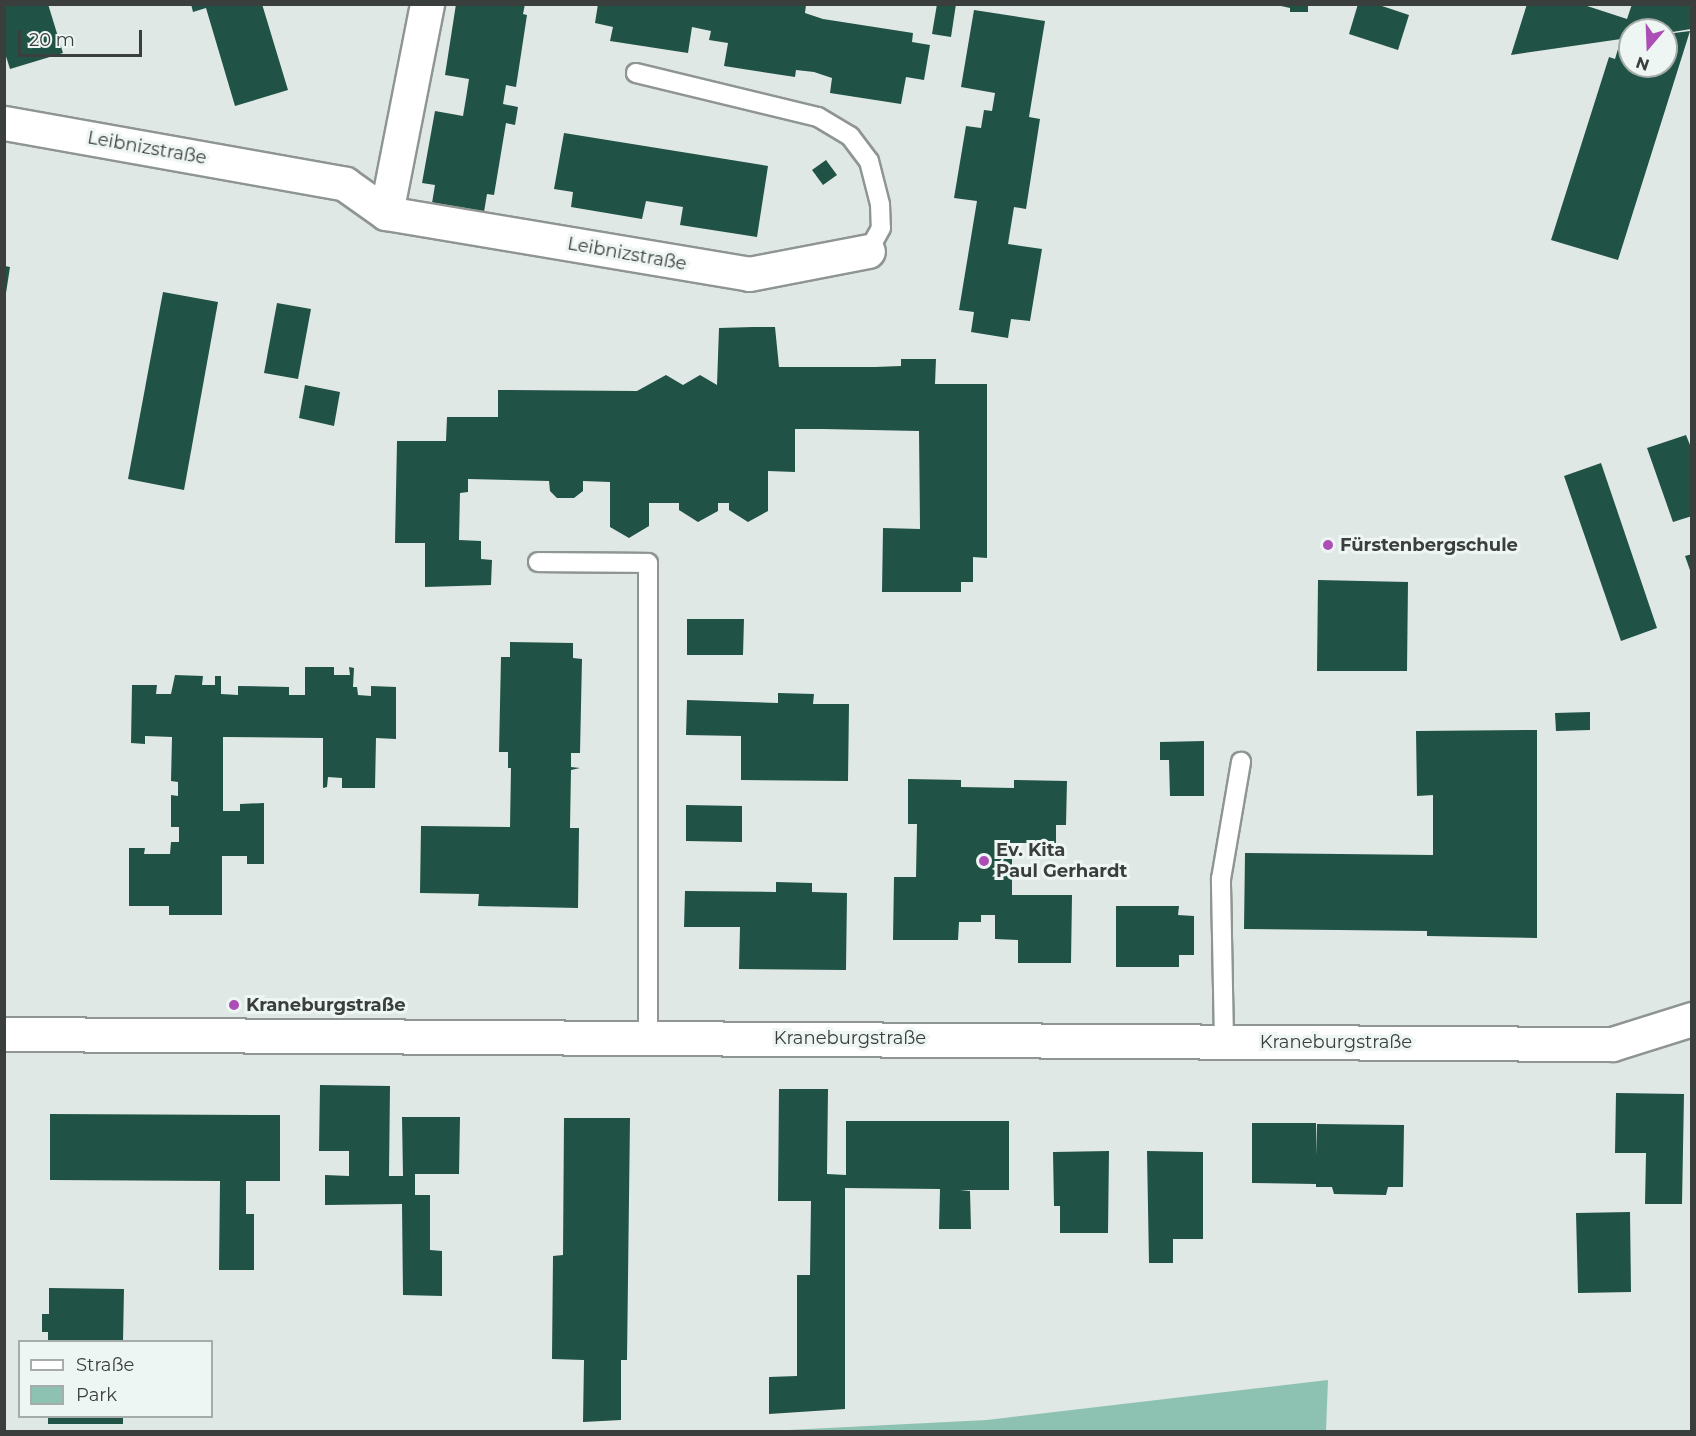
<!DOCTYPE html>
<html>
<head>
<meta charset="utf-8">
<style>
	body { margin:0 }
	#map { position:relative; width:1696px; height:1436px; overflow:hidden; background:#e0e8e6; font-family:Montserrat,sans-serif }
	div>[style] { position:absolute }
	.green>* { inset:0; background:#8dc2b2 }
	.building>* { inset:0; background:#205246 }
	.roads { filter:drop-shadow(2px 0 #8e9592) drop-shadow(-2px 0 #8e9592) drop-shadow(0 2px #8e9592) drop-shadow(0 -2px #8e9592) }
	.lane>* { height:18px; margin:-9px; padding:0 9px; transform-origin:9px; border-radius:9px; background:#fff }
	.street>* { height:33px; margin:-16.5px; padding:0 16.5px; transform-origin:16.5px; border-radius:16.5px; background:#fff }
	.secondary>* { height:33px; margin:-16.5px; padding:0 16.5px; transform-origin:16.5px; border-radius:16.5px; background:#fff }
	.dots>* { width:16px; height:16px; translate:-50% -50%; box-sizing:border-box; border:3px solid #eef6f3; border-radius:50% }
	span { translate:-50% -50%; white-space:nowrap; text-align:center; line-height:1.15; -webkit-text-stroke:6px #eef6f3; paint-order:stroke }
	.street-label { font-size:18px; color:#3a3e3c }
	.poi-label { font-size:18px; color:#3a3e3c; font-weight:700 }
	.left { translate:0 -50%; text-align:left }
	.frame { position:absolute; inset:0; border:6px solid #3a3e3c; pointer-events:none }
	.legend { position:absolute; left:18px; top:1340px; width:195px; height:78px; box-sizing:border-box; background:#eef6f3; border:2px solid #a6acaa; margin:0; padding:8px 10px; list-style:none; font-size:18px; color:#3a3e3c }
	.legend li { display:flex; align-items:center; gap:12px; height:30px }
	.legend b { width:30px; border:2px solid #a6acaa }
	.north { position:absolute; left:1618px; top:18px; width:60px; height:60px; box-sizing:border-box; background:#eef6f3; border:2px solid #a6acaa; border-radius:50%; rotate:199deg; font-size:16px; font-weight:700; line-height:24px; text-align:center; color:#3a3e3c }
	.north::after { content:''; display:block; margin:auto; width:21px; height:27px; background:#ad4eb7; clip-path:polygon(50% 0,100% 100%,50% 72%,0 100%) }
	.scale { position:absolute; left:18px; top:30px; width:124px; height:27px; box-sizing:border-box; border:3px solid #3a3e3c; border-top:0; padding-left:8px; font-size:18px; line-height:21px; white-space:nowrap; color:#3a3e3c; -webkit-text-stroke:4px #eef6f3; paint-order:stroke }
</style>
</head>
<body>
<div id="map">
	<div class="green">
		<i style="clip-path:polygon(1328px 1380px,1326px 1431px,768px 1431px,987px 1420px)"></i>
	</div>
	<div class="building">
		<i style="clip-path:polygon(4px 4px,48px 4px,63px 53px,10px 69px,4px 50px)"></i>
		<i style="clip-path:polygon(191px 4px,262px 4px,288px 90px,235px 106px,206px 8px,193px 12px)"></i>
		<i style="clip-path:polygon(456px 4px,525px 4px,523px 14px,527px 15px,516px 87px,506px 85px,503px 104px,518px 107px,515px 125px,506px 123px,494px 195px,487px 194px,484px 212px,432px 203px,435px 185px,422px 183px,435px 111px,463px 116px,466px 98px,469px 79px,445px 75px)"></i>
		<i style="clip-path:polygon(598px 4px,806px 5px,805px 13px,823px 19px,913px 33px,912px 42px,930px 45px,924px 80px,906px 77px,901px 104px,830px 93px,832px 78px,814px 72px,796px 70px,795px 77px,724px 66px,728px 43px,709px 40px,711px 31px,692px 27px,688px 53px,610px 41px,613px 27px,595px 23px)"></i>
		<i style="clip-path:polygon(937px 4px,956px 4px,951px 37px,932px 34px)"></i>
		<i style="clip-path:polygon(1272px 4px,1308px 4px,1308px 12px,1290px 12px,1290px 8px)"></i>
		<i style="clip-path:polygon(1358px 4px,1376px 4px,1409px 15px,1398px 50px,1349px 34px)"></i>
		<i style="clip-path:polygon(1527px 4px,1581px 4px,1627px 19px,1632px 4px,1692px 4px,1691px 29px,1666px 33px,1630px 30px,1630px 66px,1666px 66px,1666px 34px,1690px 31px,1618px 260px,1551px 240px,1609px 57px,1615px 59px,1621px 39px,1511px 55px)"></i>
		<i style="clip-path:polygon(974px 10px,1045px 21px,1029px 117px,1040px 119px,1026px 209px,1014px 207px,1008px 244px,1042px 249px,1030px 321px,1011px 319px,1008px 338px,971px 332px,974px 312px,959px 310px,977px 201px,954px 198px,966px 126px,981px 128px,984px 110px,992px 111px,995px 93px,961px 87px)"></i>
		<i style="clip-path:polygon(564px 133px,768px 166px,757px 237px,680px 225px,683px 207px,646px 201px,642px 219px,571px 207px,573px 192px,554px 189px)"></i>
		<i style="clip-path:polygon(826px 160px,837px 175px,823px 185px,812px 170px)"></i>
		<i style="clip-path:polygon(5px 266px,10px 267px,6px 293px,5px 292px)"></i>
		<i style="clip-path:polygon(163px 292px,218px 302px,184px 490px,128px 479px)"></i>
		<i style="clip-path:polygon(277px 303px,311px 309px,298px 379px,264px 373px)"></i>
		<i style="clip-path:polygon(753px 327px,775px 327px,779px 367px,875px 367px,901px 366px,901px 359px,936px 359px,935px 384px,987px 384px,987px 558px,973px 557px,973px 582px,961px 582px,961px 592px,882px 592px,883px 528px,920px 529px,919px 431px,823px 429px,795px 429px,795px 472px,768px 471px,768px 511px,748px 522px,729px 510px,729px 503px,718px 503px,718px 511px,698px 522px,679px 510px,679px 503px,649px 503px,649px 526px,629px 538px,610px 527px,610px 482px,583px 481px,583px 491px,574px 498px,557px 498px,550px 491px,549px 481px,468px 479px,468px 492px,460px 493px,459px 540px,481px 541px,481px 559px,492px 560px,491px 585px,425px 587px,425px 543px,395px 543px,397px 441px,446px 441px,447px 417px,498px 417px,498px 390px,637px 391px,666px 375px,683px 385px,700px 375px,717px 385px,719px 328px)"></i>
		<i style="clip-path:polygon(305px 385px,340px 392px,334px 426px,299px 418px)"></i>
		<i style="clip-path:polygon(1686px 435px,1692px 450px,1692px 516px,1673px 522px,1647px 448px)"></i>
		<i style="clip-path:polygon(1601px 463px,1657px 628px,1621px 641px,1564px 476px)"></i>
		<i style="clip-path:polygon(1692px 554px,1692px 573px,1691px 573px,1685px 556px)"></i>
		<i style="clip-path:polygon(1318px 580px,1408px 582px,1407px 671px,1317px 671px)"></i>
		<i style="clip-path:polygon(687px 619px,744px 619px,743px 655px,687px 655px)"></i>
		<i style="clip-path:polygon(510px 642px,573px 643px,573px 658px,582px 659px,580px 753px,571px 753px,571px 767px,580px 768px,571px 770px,570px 828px,579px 828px,578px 908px,478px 906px,479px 894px,420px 893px,421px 826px,510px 827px,511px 768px,508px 768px,508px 752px,499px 752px,501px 657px,510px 657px)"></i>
		<i style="clip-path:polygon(305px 667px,334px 667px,334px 675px,350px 675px,349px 667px,354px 668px,353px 687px,357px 687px,358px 695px,371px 696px,371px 686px,396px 687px,396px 739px,376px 738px,375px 788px,342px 788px,342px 778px,328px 777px,327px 787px,323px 788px,323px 738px,223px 737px,223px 811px,240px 811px,240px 804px,264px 803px,264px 864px,247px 864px,247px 856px,222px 856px,222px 915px,169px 915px,169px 906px,129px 906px,129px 848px,145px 848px,144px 854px,170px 854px,171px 842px,179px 842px,179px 827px,171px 827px,171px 795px,178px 796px,178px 782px,171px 781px,172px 737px,145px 736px,145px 744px,131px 743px,132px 685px,157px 685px,156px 694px,171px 694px,175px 675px,203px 676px,202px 685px,215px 685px,215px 676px,221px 676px,221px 694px,238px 695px,238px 686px,289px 687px,289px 695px,305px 695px)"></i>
		<i style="clip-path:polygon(778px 693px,814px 694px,813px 704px,849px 704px,848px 781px,741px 780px,741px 736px,686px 735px,687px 700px,778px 703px)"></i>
		<i style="clip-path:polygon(1590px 712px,1590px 730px,1556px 731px,1555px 713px)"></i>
		<i style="clip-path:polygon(1537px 730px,1537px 938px,1427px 936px,1427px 931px,1244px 929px,1245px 853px,1433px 855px,1433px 795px,1417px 796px,1416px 731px)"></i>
		<i style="clip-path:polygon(1204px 741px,1204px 796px,1170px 796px,1169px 760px,1160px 760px,1160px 742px)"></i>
		<i style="clip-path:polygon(908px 779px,961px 780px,961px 787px,1014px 788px,1014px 780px,1067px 781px,1066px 825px,1056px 825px,1056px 843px,1012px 843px,1012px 895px,1072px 895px,1071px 963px,1018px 963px,1018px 940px,995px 939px,995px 915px,981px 915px,981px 922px,959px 922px,958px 940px,893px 940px,894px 877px,916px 877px,917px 824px,908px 824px)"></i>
		<i style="clip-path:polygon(686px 805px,742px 806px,742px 842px,686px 841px)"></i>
		<i style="clip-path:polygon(776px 882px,812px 883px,812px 892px,847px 893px,846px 970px,739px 969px,740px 927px,684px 927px,685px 891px,776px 892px)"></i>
		<i style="clip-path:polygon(1116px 906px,1179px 906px,1178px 915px,1194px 916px,1194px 955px,1179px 955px,1179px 967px,1116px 967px)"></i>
		<i style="clip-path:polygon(320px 1085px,390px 1086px,389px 1176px,403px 1176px,402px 1117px,460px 1117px,459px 1174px,415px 1174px,415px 1195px,430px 1195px,430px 1250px,442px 1251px,442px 1296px,403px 1295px,402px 1204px,325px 1205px,325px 1175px,349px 1176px,349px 1151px,319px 1151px)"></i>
		<i style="clip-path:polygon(779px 1089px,828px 1089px,827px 1174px,846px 1175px,846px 1121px,1009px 1121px,1009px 1190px,960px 1190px,970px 1191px,971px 1229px,939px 1229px,940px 1189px,845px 1188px,845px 1409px,769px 1414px,769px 1377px,797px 1376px,797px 1275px,810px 1275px,811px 1201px,778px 1201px)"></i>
		<i style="clip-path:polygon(1616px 1093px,1684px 1094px,1682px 1204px,1645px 1204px,1646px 1153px,1615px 1153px)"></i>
		<i style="clip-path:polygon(50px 1114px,280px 1115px,280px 1181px,246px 1181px,246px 1214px,254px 1214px,254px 1270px,219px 1270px,220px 1181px,50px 1180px)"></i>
		<i style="clip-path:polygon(564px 1118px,630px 1118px,627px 1360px,621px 1360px,621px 1420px,583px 1422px,584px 1360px,552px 1359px,553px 1256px,563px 1255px)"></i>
		<i style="clip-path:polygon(1252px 1123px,1316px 1123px,1316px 1156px,1317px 1124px,1404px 1125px,1403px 1187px,1388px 1187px,1386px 1195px,1334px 1194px,1332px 1187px,1316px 1187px,1316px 1184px,1252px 1183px)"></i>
		<i style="clip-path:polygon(1109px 1151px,1108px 1233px,1060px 1233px,1060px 1206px,1054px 1206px,1053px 1152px)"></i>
		<i style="clip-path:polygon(1147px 1151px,1203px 1152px,1203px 1239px,1173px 1239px,1173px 1263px,1149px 1263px)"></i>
		<i style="clip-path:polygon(1630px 1212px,1631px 1292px,1578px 1293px,1576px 1213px)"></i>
		<i style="clip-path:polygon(49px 1288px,124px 1289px,123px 1342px,48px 1342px,48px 1332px,42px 1332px,42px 1314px,49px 1314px)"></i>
		<i style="clip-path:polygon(48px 1416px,123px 1416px,123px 1424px,48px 1424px)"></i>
	</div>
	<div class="roads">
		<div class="lane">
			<i style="left:636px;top:73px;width:187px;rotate:13.6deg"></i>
			<i style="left:818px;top:117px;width:37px;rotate:31deg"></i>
			<i style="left:850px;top:136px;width:31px;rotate:53deg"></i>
			<i style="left:869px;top:161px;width:44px;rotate:75.7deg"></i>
			<i style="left:880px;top:204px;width:24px;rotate:88deg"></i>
			<i style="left:881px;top:228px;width:26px;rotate:119deg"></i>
			<i style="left:538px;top:562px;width:110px;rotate:0.5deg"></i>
			<i style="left:648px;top:563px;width:474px;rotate:90deg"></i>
			<i style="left:1224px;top:1041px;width:162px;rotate:-91.1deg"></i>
			<i style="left:1221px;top:879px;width:119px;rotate:-80.3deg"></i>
		</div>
		<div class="street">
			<i style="left:4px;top:123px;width:346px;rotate:10.1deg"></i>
			<i style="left:345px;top:184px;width:50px;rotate:35.3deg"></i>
			<i style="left:386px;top:213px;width:368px;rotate:9.5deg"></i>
			<i style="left:749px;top:274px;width:121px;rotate:-10.9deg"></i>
			<i style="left:386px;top:213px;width:213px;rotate:-78.9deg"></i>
		</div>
		<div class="secondary">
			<i style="left:4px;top:1034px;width:1608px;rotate:0.36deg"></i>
			<i style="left:1612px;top:1044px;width:84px;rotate:-17.4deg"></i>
		</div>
	</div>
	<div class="dots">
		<i style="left:1328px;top:545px;background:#ad4eb7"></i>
		<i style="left:984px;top:861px;background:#ad4eb7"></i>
		<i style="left:234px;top:1005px;background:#ad4eb7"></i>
	</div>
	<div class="street-label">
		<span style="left:147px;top:148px;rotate:10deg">Leibnizstraße</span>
		<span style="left:627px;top:254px;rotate:10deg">Leibnizstraße</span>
		<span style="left:850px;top:1038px">Kraneburgstraße</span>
		<span style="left:1336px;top:1042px">Kraneburgstraße</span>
	</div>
	<div class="poi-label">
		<span class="left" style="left:1340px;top:545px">Fürstenbergschule</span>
		<span class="left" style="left:996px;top:861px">Ev. Kita<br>Paul Gerhardt</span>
		<span class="left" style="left:246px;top:1005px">Kraneburgstraße</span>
	</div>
	<div class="frame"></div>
	<ul class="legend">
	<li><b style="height:8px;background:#fff"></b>Straße</li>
	<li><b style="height:16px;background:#8dc2b2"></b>Park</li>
	</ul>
	<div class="north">N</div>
	<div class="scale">20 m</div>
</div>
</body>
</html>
